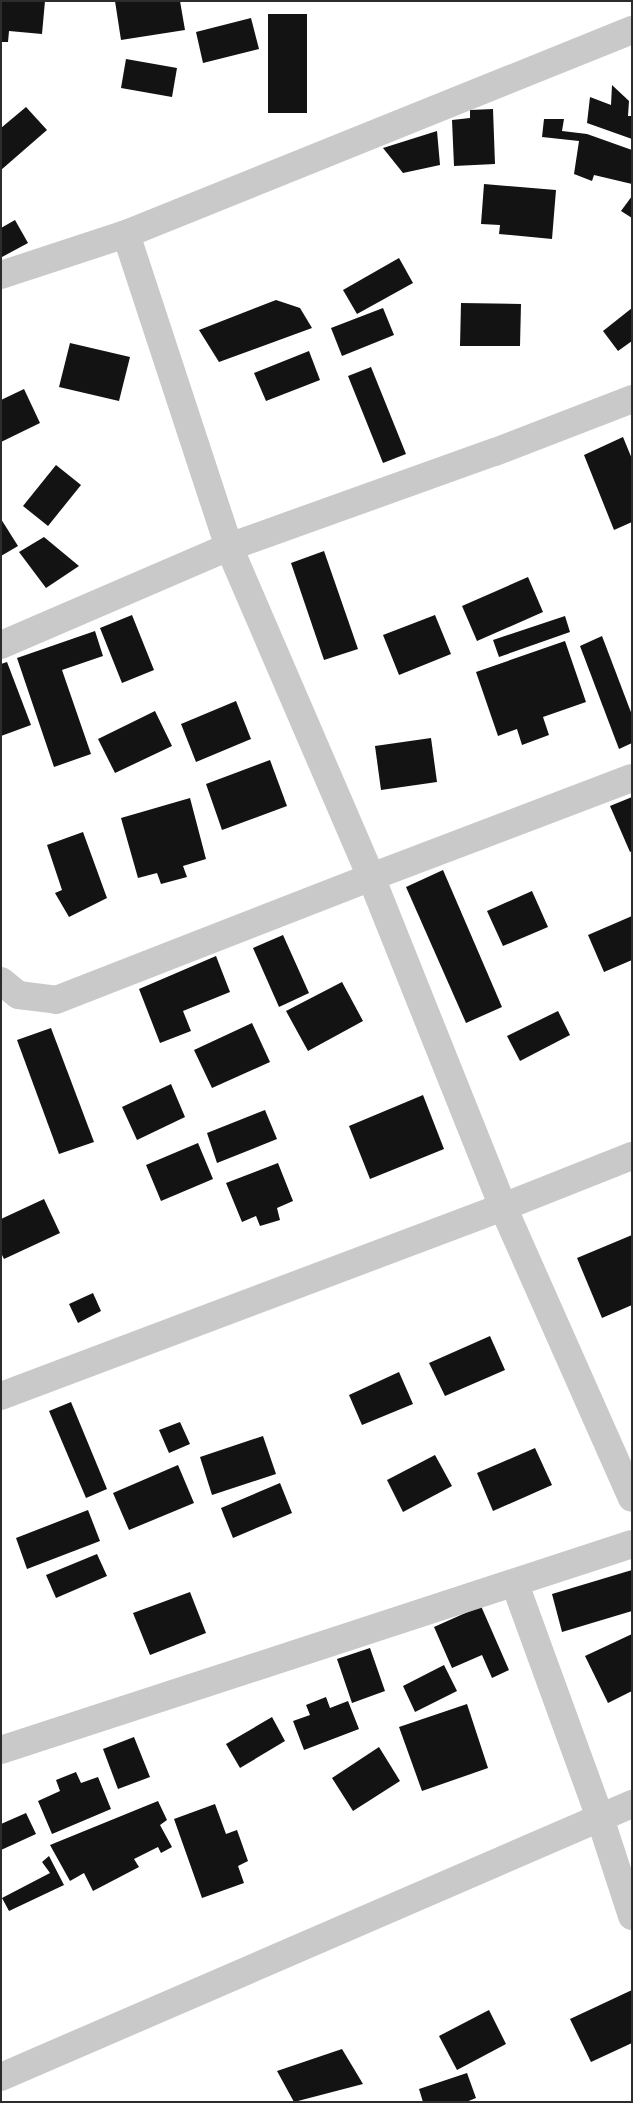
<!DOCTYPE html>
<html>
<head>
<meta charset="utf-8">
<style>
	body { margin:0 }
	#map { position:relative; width:633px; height:2103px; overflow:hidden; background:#fff; font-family:"Public Sans",sans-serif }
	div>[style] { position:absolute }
	.building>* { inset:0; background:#131313 }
	.minor>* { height:28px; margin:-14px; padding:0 14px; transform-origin:14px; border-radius:14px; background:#c9c9c9 }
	span { translate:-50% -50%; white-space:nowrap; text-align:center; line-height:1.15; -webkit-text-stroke:5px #fff; paint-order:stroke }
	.frame { position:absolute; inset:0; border:2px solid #2c2c2c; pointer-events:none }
</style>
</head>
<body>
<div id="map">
	<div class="building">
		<i style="clip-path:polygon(1px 1px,45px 1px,42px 34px,9px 31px,8px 42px,1px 42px)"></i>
		<i style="clip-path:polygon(115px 1px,180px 1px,185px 30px,121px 40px)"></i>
		<i style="clip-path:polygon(268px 14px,307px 14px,307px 113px,268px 113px)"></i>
		<i style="clip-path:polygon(251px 18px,259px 49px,203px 63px,196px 32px)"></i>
		<i style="clip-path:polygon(126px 59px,177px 68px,172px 97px,121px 88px)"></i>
		<i style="clip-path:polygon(612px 85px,629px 101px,628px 116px,632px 116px,632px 139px,587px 123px,590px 97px,611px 105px)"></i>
		<i style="clip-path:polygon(26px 107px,47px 130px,1px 170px,1px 128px)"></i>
		<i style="clip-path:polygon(493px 109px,495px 164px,454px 166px,452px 120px,470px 118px,470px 110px)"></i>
		<i style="clip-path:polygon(544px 119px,564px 119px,562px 131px,587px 134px,632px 150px,632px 184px,594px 175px,592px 181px,574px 174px,579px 141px,542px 137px)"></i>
		<i style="clip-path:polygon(437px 131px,440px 165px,403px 173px,383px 148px)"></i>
		<i style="clip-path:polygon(484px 184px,556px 190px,552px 239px,499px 234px,500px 225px,481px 224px)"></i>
		<i style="clip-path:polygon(632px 196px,632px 218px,621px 211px)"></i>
		<i style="clip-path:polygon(15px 220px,28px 243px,2px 257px,1px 228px)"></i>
		<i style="clip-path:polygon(399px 258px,413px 283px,357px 314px,343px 290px)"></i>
		<i style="clip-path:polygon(276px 300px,300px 308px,312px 328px,219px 362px,199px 330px)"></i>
		<i style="clip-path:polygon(461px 303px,521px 304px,520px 346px,460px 346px)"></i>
		<i style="clip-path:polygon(383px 308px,394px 335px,342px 356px,331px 328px)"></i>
		<i style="clip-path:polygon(632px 308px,632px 341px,618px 351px,603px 331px)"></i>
		<i style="clip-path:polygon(70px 343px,130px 357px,119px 401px,59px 387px)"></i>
		<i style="clip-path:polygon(309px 351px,320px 380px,266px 401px,254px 373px)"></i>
		<i style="clip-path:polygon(371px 367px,406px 454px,383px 463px,348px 376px)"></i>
		<i style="clip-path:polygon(24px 389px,40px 423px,1px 442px,1px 400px)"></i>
		<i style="clip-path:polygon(623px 437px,632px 459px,632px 522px,614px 530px,584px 455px)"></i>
		<i style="clip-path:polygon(56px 465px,81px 485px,48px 526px,23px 506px)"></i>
		<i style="clip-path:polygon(1px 519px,18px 546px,1px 556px)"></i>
		<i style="clip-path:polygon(44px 537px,79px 566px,46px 588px,19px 552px)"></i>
		<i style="clip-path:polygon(324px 551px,358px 649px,324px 660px,291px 563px)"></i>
		<i style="clip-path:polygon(528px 577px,543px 612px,477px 641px,462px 606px)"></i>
		<i style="clip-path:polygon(132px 615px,154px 670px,122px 683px,100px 628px)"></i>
		<i style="clip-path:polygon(435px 615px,451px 654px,399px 675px,383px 635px)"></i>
		<i style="clip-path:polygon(565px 616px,570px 632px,499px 657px,493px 640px)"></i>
		<i style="clip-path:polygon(95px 631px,103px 656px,62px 670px,91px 754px,54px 767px,17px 658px)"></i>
		<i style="clip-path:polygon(602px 636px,632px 715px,632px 743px,619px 749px,580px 646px)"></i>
		<i style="clip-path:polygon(565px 641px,586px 702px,543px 717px,549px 735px,522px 745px,517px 729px,498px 736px,476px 672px)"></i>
		<i style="clip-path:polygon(7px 662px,31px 725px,1px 736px,1px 664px)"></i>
		<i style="clip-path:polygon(236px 701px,251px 739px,196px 762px,181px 724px)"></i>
		<i style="clip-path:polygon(155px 711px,172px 746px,115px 773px,98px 739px)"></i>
		<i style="clip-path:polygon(431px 738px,437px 782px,381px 790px,375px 746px)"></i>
		<i style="clip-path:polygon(270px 760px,287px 806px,222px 830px,206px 784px)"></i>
		<i style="clip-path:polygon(632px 797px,632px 851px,630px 852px,610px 806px)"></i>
		<i style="clip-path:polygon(190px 798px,206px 859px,183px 866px,187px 877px,161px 884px,157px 873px,138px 878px,121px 818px)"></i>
		<i style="clip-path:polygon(83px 832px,107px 898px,69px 917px,55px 893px,62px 890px,47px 845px)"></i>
		<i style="clip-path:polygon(443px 870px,502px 1007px,466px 1023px,406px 887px)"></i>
		<i style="clip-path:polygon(532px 891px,548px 927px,503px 946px,487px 911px)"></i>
		<i style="clip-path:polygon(632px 916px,632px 960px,604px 972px,588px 935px)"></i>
		<i style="clip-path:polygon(283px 935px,309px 993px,279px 1007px,253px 948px)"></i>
		<i style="clip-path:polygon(216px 956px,230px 992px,183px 1011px,191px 1031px,160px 1043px,139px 989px)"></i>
		<i style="clip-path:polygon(342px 982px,363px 1021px,308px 1051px,286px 1011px)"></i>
		<i style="clip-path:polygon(558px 1011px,570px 1035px,520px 1061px,507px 1036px)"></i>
		<i style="clip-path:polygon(252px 1023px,270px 1062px,212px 1088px,194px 1050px)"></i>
		<i style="clip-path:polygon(51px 1028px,94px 1142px,59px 1154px,17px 1040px)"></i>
		<i style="clip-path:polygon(171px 1084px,185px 1117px,137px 1140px,122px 1107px)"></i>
		<i style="clip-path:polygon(423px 1095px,444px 1149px,370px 1179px,349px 1126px)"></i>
		<i style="clip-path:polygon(265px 1110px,277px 1139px,217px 1163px,207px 1133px)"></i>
		<i style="clip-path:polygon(198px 1143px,213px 1179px,161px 1201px,146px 1165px)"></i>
		<i style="clip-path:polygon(278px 1163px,293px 1201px,277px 1208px,280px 1220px,260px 1226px,256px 1216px,242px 1222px,226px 1183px)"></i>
		<i style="clip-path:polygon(44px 1199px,60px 1233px,4px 1259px,1px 1253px,1px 1219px)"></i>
		<i style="clip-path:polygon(632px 1235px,632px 1305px,602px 1318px,577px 1258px)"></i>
		<i style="clip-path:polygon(93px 1293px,101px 1311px,78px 1323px,69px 1304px)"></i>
		<i style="clip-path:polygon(490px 1336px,505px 1370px,445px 1396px,429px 1363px)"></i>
		<i style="clip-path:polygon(399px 1372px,413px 1404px,362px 1425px,349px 1395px)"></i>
		<i style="clip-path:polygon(71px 1402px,107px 1489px,86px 1498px,49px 1411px)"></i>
		<i style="clip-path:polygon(180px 1422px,190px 1444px,169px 1453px,159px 1430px)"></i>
		<i style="clip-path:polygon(263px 1436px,276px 1474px,212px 1495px,200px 1457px)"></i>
		<i style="clip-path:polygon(535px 1448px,552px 1485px,493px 1511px,477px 1473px)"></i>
		<i style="clip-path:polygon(435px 1455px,452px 1486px,403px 1512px,387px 1480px)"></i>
		<i style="clip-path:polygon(178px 1465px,194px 1503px,129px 1530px,113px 1493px)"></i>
		<i style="clip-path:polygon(280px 1483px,292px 1513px,233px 1538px,221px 1508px)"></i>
		<i style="clip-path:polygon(88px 1510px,100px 1541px,27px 1569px,16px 1538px)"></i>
		<i style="clip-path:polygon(97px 1554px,107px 1576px,56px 1598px,46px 1575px)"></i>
		<i style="clip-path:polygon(632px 1570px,632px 1611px,562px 1632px,552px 1594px)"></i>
		<i style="clip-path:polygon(190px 1592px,206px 1633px,150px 1655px,133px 1613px)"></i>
		<i style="clip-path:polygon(481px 1606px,509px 1670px,492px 1678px,482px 1655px,452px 1668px,434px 1627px)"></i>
		<i style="clip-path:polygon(632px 1634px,632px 1691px,608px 1703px,585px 1656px)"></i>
		<i style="clip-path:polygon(370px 1648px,385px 1691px,352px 1703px,337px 1659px)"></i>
		<i style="clip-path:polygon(444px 1665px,457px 1691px,415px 1712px,403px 1686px)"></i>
		<i style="clip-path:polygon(326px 1697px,330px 1708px,348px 1701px,359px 1729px,304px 1750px,293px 1721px,310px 1715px,306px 1705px)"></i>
		<i style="clip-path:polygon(467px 1704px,488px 1768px,422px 1791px,399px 1727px)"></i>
		<i style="clip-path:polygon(272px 1717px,285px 1741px,240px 1768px,226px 1744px)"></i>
		<i style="clip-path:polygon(134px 1737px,150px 1777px,118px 1789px,103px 1749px)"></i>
		<i style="clip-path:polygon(379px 1747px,400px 1781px,353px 1811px,332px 1778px)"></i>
		<i style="clip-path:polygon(76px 1772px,81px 1783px,98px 1777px,111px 1809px,52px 1834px,38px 1801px,60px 1791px,56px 1780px)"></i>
		<i style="clip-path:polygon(158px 1801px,167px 1820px,160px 1825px,172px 1847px,161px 1853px,158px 1847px,134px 1859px,139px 1867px,93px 1891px,84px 1873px,70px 1881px,50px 1845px)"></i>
		<i style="clip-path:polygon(215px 1804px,226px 1834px,237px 1830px,248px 1861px,238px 1866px,244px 1883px,202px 1898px,174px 1819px)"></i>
		<i style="clip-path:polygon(26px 1813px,36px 1834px,1px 1850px,1px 1824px)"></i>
		<i style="clip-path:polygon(49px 1856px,64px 1885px,9px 1911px,2px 1898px,50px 1873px,42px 1862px)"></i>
		<i style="clip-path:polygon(632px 1990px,632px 2043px,591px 2062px,570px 2019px)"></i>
		<i style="clip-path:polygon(489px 2010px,506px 2044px,457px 2070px,439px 2036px)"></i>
		<i style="clip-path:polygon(342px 2049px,363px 2084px,294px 2102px,277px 2071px)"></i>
		<i style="clip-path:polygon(467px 2073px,476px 2098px,466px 2102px,423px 2102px,419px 2089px)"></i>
	</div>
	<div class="minor">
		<i style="left:126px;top:234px;width:330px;rotate:71.8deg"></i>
		<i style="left:229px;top:547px;width:359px;rotate:66.7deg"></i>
		<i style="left:371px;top:877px;width:355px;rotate:68.2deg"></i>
		<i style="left:503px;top:1207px;width:318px;rotate:66.1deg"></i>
		<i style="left:1px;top:275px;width:132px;rotate:-18.2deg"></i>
		<i style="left:126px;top:234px;width:546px;rotate:-21.96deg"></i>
		<i style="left:1px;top:645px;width:248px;rotate:-23.3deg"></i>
		<i style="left:229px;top:547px;width:282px;rotate:-19.7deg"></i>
		<i style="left:495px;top:452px;width:147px;rotate:-21.1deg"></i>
		<i style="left:1px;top:981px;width:22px;rotate:39deg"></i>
		<i style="left:18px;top:995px;width:38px;rotate:7deg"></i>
		<i style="left:56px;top:1000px;width:338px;rotate:-21.3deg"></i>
		<i style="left:371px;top:877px;width:279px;rotate:-20.8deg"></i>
		<i style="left:1px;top:1396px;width:536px;rotate:-20.63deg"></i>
		<i style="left:503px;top:1207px;width:139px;rotate:-21.6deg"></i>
		<i style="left:515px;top:1584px;width:249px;rotate:70deg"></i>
		<i style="left:600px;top:1818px;width:103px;rotate:71.9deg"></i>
		<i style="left:1px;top:1750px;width:664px;rotate:-18.08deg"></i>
		<i style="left:1px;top:2077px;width:688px;rotate:-23.4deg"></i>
	</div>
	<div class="frame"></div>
</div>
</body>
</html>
